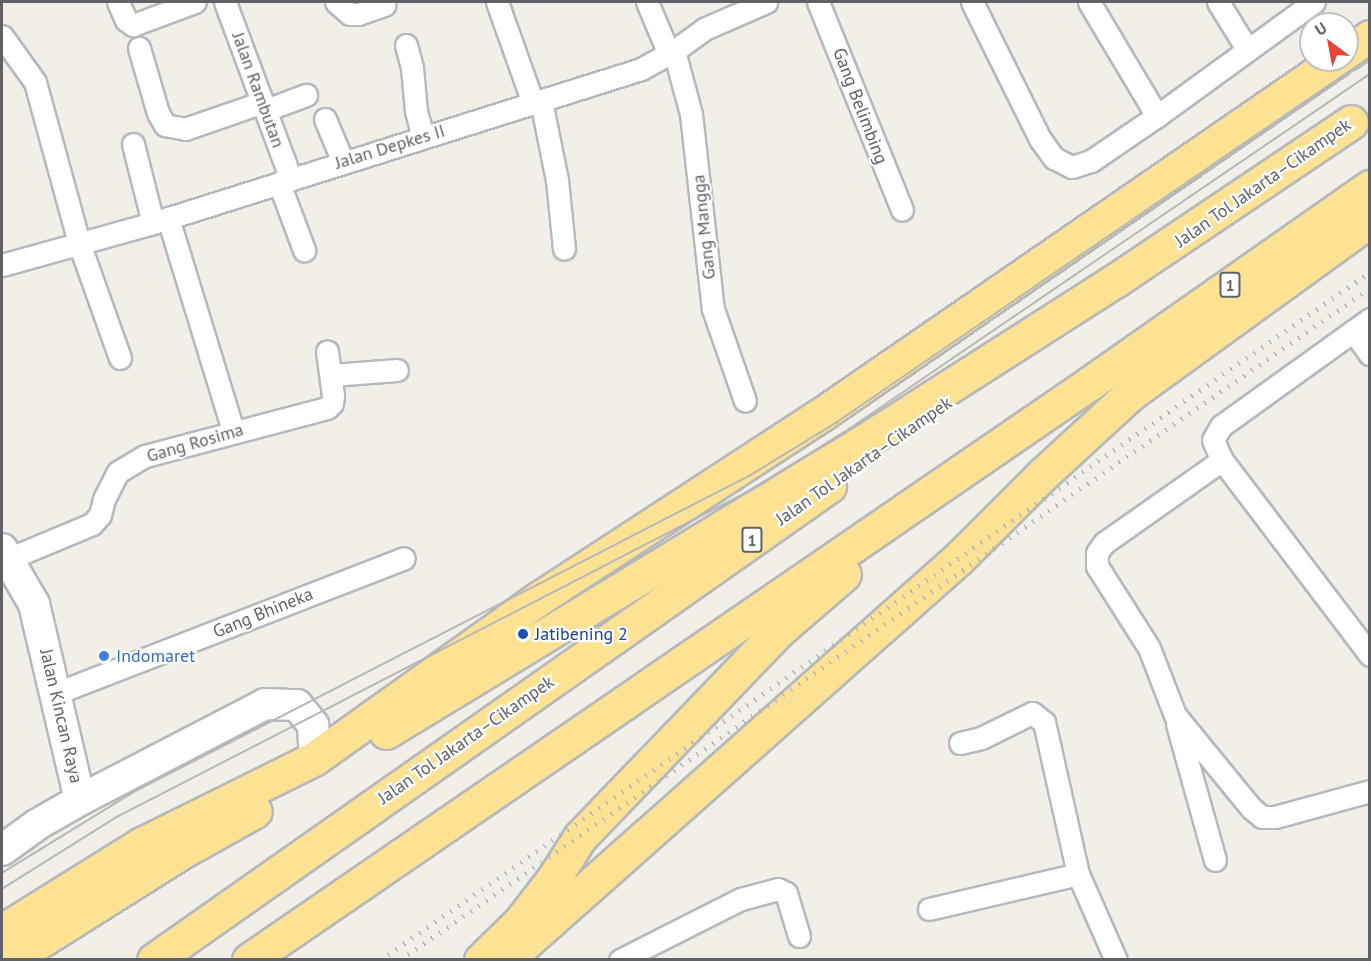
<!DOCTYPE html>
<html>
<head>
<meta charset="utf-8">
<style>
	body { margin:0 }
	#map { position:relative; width:1371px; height:961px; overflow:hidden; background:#f1efe8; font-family:"PT Sans",sans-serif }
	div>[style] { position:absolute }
	.roads { filter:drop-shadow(2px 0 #b5b8bc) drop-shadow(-2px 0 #b5b8bc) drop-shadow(0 2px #b5b8bc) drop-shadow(0 -2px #b5b8bc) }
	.minor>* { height:21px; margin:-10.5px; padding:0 10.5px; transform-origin:10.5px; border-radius:10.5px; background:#fff }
	.secondary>* { height:30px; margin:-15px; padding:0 15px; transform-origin:15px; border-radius:15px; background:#fff }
	.motorway>* { height:33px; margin:-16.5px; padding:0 16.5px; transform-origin:16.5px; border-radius:16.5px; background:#fde293 }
	.tram>* { height:1.5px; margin:-0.75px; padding:0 0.75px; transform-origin:0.75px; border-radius:0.75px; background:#b6b7b8 }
	.rail>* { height:4.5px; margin-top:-2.25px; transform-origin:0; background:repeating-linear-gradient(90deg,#b6b7b8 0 1.5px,transparent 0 9.5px) }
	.dots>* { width:16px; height:16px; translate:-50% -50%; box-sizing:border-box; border:3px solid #fff; border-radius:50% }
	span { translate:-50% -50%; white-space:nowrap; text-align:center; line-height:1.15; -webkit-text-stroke:4.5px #fff; paint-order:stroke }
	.shield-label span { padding:2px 4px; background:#fff; border:2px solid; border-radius:4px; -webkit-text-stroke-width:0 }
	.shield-label { font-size:16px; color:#5f6368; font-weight:700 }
	.street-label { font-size:18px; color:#5f6368 }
	.transit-label { font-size:18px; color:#164399 }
	.left { translate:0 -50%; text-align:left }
	.shop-label { font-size:18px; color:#366cbe }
	.frame { position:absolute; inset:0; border:3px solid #5f6368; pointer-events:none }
	.north { position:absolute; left:1299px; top:12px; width:60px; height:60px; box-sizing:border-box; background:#fff; border:2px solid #bfc1c3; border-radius:50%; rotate:328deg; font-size:16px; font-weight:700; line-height:24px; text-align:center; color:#5f6368 }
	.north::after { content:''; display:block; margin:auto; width:21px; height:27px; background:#ea4335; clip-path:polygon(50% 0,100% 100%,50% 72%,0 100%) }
</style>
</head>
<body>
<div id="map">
	<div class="roads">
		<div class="minor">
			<i style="left:118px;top:2px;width:20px;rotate:66deg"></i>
			<i style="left:126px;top:20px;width:9px;rotate:36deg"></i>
			<i style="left:133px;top:25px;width:66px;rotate:-20.4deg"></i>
			<i style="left:225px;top:2px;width:189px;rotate:69.6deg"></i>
			<i style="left:336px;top:2px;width:18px;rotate:41deg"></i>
			<i style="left:350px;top:14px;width:8px"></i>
			<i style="left:358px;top:14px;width:28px;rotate:-19deg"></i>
			<i style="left:497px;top:2px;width:107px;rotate:70.4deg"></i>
			<i style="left:647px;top:2px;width:56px;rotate:67.1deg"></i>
			<i style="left:818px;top:2px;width:224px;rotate:68deg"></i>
			<i style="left:972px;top:2px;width:153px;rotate:63.6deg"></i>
			<i style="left:1040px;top:139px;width:24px;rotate:54deg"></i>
			<i style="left:1054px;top:158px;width:20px;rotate:27deg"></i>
			<i style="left:1072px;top:167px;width:20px;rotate:-18deg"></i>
			<i style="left:1091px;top:161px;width:80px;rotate:-34.3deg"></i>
			<i style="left:1157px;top:116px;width:194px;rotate:-36deg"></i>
			<i style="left:1089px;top:2px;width:133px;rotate:59.2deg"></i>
			<i style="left:1218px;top:2px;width:55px;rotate:58.3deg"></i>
			<i style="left:2px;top:36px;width:57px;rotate:54.3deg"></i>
			<i style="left:35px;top:82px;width:167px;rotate:74.7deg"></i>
			<i style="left:79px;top:243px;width:122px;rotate:70.4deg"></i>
			<i style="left:406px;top:45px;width:24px;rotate:75deg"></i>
			<i style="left:412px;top:68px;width:43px;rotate:84.7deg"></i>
			<i style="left:416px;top:111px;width:27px;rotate:75deg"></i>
			<i style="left:139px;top:48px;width:68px;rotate:73.7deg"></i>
			<i style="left:158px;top:113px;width:14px;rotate:60deg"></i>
			<i style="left:165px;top:125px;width:20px;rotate:11deg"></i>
			<i style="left:185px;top:129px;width:83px;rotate:-19.1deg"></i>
			<i style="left:674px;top:51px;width:65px;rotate:74.9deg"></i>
			<i style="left:691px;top:114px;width:196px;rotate:83.6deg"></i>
			<i style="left:713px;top:309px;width:97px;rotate:70.8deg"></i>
			<i style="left:541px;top:101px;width:81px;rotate:78.6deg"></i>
			<i style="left:557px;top:180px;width:69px;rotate:84.2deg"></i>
			<i style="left:266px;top:110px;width:43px;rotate:-20.6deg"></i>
			<i style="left:325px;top:119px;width:47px;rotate:67.3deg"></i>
			<i style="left:133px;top:144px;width:81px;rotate:75.8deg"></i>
			<i style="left:279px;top:183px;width:72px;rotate:69.5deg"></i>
			<i style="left:168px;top:218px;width:223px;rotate:73deg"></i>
			<i style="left:2px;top:265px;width:157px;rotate:-15.5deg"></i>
			<i style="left:153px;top:223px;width:512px;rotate:-17.51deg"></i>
			<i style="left:641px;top:69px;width:38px;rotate:-29deg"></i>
			<i style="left:674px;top:51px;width:37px;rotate:-36deg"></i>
			<i style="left:704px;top:29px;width:68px;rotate:-23.5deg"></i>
			<i style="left:1370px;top:319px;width:183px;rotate:144.3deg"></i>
			<i style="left:1221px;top:426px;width:16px;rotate:120deg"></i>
			<i style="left:1213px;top:440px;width:22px;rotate:66deg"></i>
			<i style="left:1222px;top:460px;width:144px;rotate:144.9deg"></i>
			<i style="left:1104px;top:543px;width:12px;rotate:125deg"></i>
			<i style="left:1097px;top:553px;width:13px;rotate:90deg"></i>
			<i style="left:1097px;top:566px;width:97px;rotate:57.6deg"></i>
			<i style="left:1149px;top:648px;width:72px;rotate:68.8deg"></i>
			<i style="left:1175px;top:715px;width:120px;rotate:50.7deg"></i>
			<i style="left:1251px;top:808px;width:14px;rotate:39deg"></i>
			<i style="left:1262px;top:817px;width:13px"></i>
			<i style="left:1275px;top:817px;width:98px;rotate:-15.3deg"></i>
			<i style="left:1353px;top:331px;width:29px;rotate:54deg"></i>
			<i style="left:332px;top:375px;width:65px;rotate:-4.4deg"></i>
			<i style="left:1222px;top:460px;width:245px;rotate:52.8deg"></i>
			<i style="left:8px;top:559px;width:91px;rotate:-22.6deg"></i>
			<i style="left:92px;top:524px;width:12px;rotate:-48deg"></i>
			<i style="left:100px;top:515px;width:16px;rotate:-76deg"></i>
			<i style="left:104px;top:499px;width:30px;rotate:-63deg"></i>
			<i style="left:118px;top:472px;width:31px;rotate:-31deg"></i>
			<i style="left:145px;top:456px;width:188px;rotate:-14.8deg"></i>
			<i style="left:327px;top:408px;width:7px;rotate:-45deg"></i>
			<i style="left:332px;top:403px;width:7px;rotate:-82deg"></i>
			<i style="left:333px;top:396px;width:45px;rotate:-97.6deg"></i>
			<i style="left:54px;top:694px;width:375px;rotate:-21.2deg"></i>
			<i style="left:1177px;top:724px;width:141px;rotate:74.4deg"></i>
			<i style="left:960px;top:743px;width:22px;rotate:-13deg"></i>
			<i style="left:981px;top:738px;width:57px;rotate:-26.1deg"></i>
			<i style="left:1032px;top:713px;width:15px;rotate:37deg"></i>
			<i style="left:1044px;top:722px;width:156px;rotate:77.4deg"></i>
			<i style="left:1078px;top:874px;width:94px;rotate:66.2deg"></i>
			<i style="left:929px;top:909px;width:153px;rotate:-13.2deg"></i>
			<i style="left:620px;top:960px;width:136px;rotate:-26.8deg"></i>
			<i style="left:741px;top:899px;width:38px;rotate:-15deg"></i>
			<i style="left:778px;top:889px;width:9px;rotate:27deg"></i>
			<i style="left:786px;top:893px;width:45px;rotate:73.2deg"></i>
		</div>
		<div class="secondary">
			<i style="left:2px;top:549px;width:64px;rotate:59.8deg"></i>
			<i style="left:34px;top:604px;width:201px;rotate:76.8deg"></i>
			<i style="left:2px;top:850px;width:44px;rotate:-35.8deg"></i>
			<i style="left:38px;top:824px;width:48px;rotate:-29.7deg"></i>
			<i style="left:80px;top:800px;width:208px;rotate:-27.4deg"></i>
			<i style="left:265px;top:704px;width:32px;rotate:2deg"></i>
			<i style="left:297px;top:705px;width:26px;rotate:51deg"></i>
			<i style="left:313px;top:725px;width:33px;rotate:87deg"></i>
		</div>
		<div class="motorway">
			<i style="left:1347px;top:53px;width:28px;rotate:-35deg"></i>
			<i style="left:386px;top:732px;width:556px;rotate:-31.32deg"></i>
			<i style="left:861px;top:443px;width:303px;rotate:-32.6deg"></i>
			<i style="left:1116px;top:280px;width:283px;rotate:-33.9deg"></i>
			<i style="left:2px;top:931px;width:165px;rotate:-31.9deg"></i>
			<i style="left:142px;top:844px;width:193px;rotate:-26.4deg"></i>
			<i style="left:315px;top:758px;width:274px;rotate:-35.5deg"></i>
			<i style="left:538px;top:599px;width:339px;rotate:-33.1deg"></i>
			<i style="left:822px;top:414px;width:624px;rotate:-34.56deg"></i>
			<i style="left:10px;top:960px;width:204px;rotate:-32.2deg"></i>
			<i style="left:183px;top:851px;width:82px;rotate:-29.1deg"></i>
			<i style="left:154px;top:960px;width:825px;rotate:-35.08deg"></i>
			<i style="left:249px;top:960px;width:1020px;rotate:-34.45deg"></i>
			<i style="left:1090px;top:383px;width:342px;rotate:-35deg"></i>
			<i style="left:481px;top:960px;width:54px;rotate:-44.3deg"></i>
			<i style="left:520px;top:922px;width:56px;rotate:-52.3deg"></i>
			<i style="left:554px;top:878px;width:49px;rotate:-57.6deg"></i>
			<i style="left:580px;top:837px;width:286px;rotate:-46.1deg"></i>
			<i style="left:778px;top:631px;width:87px;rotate:-40.8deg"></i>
			<i style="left:506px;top:960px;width:604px;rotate:-41.58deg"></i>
			<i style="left:958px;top:559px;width:119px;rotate:-45deg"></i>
			<i style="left:1042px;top:475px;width:120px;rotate:-42.6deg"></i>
			<i style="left:1130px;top:394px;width:296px;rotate:-35.9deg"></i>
		</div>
	</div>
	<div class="tram">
		<i style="left:2px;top:873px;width:153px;rotate:-31.6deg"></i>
		<i style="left:132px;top:793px;width:696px;rotate:-27.19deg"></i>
		<i style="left:751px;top:475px;width:101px;rotate:-31.6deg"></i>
		<i style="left:837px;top:422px;width:646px;rotate:-34.4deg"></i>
		<i style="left:2px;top:889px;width:136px;rotate:-32.1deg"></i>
		<i style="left:117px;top:817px;width:722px;rotate:-27.27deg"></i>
		<i style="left:759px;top:486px;width:103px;rotate:-32.3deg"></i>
		<i style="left:846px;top:431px;width:634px;rotate:-34.27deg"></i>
	</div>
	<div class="rail">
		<i style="left:380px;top:960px;width:1206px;rotate:-34.8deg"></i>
		<i style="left:400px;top:960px;width:1180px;rotate:-34.71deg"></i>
	</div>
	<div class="dots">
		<i style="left:523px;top:634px;background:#1a4fb4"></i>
		<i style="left:104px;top:656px;background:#3f7fe0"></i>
	</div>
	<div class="shield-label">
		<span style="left:1230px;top:285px">1</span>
		<span style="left:752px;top:540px">1</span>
	</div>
	<div class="street-label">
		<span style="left:258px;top:90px;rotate:70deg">Jalan Rambutan</span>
		<span style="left:860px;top:106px;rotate:69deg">Gang Belimbing</span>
		<span style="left:390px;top:147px;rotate:-17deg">Jalan Depkes II</span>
		<span style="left:1263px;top:183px;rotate:-35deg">Jalan Tol Jakarta–Cikampek</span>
		<span style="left:704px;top:227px;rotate:-96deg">Gang Mangga</span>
		<span style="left:195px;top:443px;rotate:-16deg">Gang Rosima</span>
		<span style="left:864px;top:461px;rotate:-35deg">Jalan Tol Jakarta–Cikampek</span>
		<span style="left:263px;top:613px;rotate:-22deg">Gang Bhineka</span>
		<span style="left:61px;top:716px;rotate:77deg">Jalan Kincan Raya</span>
		<span style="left:466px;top:740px;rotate:-35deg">Jalan Tol Jakarta–Cikampek</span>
	</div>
	<div class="transit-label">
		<span class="left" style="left:535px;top:634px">Jatibening 2</span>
	</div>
	<div class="shop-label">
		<span class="left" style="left:116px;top:656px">Indomaret</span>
	</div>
	<div class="frame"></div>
	<div class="north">U</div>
</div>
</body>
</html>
